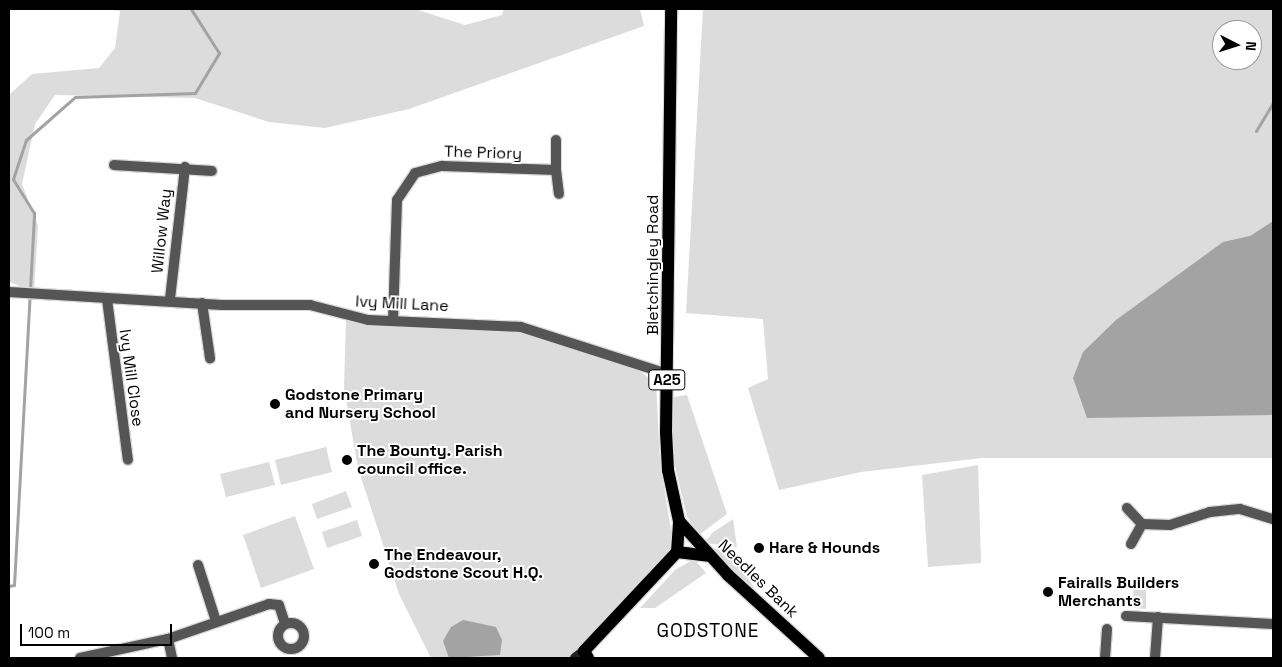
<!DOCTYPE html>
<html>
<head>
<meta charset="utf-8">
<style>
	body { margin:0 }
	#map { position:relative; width:1282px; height:667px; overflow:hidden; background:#fff; font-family:"Space Grotesk",sans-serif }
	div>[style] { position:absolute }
	.green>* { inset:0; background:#dcdcdc }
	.water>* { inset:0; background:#a3a3a3 }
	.stream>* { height:3px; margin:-1.5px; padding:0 1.5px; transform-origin:1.5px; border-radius:1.5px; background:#a3a3a3 }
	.roads { filter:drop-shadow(1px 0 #dbdbdb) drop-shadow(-1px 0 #dbdbdb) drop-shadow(0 1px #dbdbdb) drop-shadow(0 -1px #dbdbdb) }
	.street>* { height:10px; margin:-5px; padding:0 5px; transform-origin:5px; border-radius:5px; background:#555 }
	.street>.ring { margin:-5px; padding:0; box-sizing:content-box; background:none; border:10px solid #555; border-radius:50% }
	.secondary>* { height:10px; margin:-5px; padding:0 5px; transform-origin:5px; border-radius:5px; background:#222 }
	.primary>* { height:12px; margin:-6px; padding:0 6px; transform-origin:6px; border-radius:6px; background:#000 }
	.dots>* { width:14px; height:14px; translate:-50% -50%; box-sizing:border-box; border:2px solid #fff; border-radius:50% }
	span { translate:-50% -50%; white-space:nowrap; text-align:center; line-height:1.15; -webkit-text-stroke:4px #fff; paint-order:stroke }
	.shield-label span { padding:1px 4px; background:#fff; border:1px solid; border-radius:4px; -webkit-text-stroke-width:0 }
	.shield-label { font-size:15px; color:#000; font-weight:700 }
	.street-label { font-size:16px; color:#000 }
	.poi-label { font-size:16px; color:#000; font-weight:700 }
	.left { translate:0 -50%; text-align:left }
	.quarter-label { font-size:19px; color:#000; letter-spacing:1px }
	.frame { position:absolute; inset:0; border:10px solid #000; pointer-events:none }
	.north { position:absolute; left:1212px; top:20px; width:50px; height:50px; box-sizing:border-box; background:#fff; border:1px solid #999; border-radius:50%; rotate:95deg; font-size:14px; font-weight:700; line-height:20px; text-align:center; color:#000 }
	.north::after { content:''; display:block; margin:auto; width:18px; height:22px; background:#000; clip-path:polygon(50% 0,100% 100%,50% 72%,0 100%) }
	.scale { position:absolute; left:20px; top:624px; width:152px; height:22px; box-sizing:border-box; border:2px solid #000; border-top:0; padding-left:6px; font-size:15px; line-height:18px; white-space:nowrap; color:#000; -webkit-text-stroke:4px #fff; paint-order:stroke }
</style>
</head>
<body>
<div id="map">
	<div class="green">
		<i style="clip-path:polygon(105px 9px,415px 9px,465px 25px,502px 15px,504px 9px,640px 9px,644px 26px,409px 109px,325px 128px,269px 122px,195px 98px,55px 95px,35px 124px,22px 184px,38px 226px,34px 291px,9px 282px,9px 95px,32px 74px,99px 68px,115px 48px,120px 11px)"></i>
		<i style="clip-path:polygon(evenodd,703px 9px,1273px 9px,1273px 458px,982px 458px,861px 472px,779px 490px,748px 388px,768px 379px,763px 319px,686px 313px,703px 9px,1222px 30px,1252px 30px,1252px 60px,1222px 60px,1222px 30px)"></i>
		<i style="clip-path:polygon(346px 319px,369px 326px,509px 329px,631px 366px,656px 382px,660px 462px,673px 543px,668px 555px,569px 658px,431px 658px,399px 594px,358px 468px,344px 388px)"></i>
		<i style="clip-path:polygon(687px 395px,727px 514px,699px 535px,687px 517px,672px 453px,674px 397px)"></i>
		<i style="clip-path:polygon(326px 447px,332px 472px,281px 485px,275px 460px)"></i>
		<i style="clip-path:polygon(269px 462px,275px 485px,226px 497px,220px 474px)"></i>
		<i style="clip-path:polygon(978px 465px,981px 563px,928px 567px,922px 475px)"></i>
		<i style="clip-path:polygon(346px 491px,352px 507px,317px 519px,312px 504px)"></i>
		<i style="clip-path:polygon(295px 516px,314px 569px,261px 588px,243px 535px)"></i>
		<i style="clip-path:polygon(733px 519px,737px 547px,705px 543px,712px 533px)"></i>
		<i style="clip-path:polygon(357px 520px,362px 536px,327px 548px,322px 532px)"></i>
		<i style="clip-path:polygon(708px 548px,731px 550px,755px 589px,725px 565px)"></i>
		<i style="clip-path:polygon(694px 559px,706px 573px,655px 608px,640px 608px,675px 570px)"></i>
		<i style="clip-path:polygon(1133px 581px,1146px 581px,1146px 609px,1134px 608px)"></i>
	</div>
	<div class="water">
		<i style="clip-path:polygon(1273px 221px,1273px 415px,1087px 418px,1073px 378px,1083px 352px,1116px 320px,1223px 242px,1250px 236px)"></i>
		<i style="clip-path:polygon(463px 620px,496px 627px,502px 640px,500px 655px,449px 658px,443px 641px,451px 627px)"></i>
	</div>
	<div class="stream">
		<i style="left:1256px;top:131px;width:33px;rotate:-59deg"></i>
		<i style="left:9px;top:586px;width:5px;rotate:-11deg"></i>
		<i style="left:14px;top:585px;width:373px;rotate:-86.9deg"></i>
		<i style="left:34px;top:213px;width:40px;rotate:-122deg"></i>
		<i style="left:13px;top:179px;width:41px;rotate:-71.6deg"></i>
		<i style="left:26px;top:140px;width:65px;rotate:-41.3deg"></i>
		<i style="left:75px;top:97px;width:120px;rotate:-1.9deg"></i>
		<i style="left:195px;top:93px;width:47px;rotate:-59deg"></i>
		<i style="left:219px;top:53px;width:52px;rotate:-122.5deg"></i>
	</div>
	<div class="roads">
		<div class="street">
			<i style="left:114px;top:165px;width:98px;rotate:3.5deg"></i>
			<i style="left:556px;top:170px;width:30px;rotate:-90deg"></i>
			<i style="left:9px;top:292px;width:213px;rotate:3.5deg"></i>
			<i style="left:222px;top:305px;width:88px"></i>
			<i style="left:310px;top:305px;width:60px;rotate:14.5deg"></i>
			<i style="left:368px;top:320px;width:153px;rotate:2.6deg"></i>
			<i style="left:521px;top:327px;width:153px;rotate:17.8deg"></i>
			<i style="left:107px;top:299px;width:162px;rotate:82.6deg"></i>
			<i style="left:170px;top:299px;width:133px;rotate:-83.5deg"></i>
			<i style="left:202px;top:303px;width:56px;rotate:81.7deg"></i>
			<i style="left:393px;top:321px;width:121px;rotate:-88.1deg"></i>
			<i style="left:397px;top:200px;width:32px;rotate:-56deg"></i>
			<i style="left:415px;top:173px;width:28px;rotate:-15deg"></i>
			<i style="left:442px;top:166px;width:114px;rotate:2deg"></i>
			<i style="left:556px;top:170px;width:24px;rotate:83deg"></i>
			<i style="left:1127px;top:508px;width:22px;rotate:47deg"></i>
			<i style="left:1142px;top:524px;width:28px;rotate:2deg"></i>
			<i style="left:1170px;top:525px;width:42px;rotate:-18deg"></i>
			<i style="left:1210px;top:512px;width:30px;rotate:-6deg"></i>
			<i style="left:1240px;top:509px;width:34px;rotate:17deg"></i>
			<i style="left:1131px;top:544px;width:23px;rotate:-61deg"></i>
			<i style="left:198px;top:565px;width:59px;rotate:72.2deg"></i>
			<i style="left:1126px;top:616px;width:147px;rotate:3.1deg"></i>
			<i class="ring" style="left:278px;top:623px;width:16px;height:16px"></i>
			<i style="left:168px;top:639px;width:19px;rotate:78deg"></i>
			<i style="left:80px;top:658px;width:90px;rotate:-12.2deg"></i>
			<i style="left:168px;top:639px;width:107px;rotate:-19.1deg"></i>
			<i style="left:269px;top:604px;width:10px;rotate:6deg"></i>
			<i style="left:279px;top:605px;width:20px;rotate:72deg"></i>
			<i style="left:1105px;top:658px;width:29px;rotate:-86deg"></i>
			<i style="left:1155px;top:658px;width:41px;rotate:-85.8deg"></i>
		</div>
		<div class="secondary">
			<i style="left:575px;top:658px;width:11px;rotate:-38deg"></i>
		</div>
		<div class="primary">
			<i style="left:679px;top:521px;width:73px;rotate:47.8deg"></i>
			<i style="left:728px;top:575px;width:123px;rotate:42.4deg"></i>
			<i style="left:677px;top:552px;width:32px;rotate:7deg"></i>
			<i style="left:588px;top:658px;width:8px;rotate:-120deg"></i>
			<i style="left:584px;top:651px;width:136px;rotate:-46.8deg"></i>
			<i style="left:677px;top:552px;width:31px;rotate:-86deg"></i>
			<i style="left:679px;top:521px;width:52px;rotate:-102.2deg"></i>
			<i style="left:668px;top:470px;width:38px;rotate:-93deg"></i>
			<i style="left:666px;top:432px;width:423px;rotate:-89.3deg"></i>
		</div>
	</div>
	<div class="dots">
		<i style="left:275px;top:404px;background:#000"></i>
		<i style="left:347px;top:460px;background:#000"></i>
		<i style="left:759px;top:548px;background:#000"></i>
		<i style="left:374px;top:564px;background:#000"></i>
		<i style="left:1048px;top:592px;background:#000"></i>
	</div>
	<div class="shield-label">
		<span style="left:667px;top:380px">A25</span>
	</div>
	<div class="street-label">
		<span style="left:483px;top:153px;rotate:2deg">The Priory</span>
		<span style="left:162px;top:231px;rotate:-84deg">Willow Way</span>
		<span style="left:653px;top:265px;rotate:-90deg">Bletchingley Road</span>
		<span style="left:402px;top:304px;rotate:3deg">Ivy Mill Lane</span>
		<span style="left:131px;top:378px;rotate:82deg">Ivy Mill Close</span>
		<span style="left:758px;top:579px;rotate:44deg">Needles Bank</span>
	</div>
	<div class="poi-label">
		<span class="left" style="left:285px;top:404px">Godstone Primary<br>and Nursery School</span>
		<span class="left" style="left:357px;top:460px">The Bounty. Parish<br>council office.</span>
		<span class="left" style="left:769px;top:548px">Hare &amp; Hounds</span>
		<span class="left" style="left:384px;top:564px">The Endeavour,<br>Godstone Scout H.Q.</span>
		<span class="left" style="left:1058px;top:592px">Fairalls Builders<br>Merchants</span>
	</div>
	<div class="quarter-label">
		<span style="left:708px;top:631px">GODSTONE</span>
	</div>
	<div class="frame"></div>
	<div class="north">N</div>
	<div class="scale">100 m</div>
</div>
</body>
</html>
